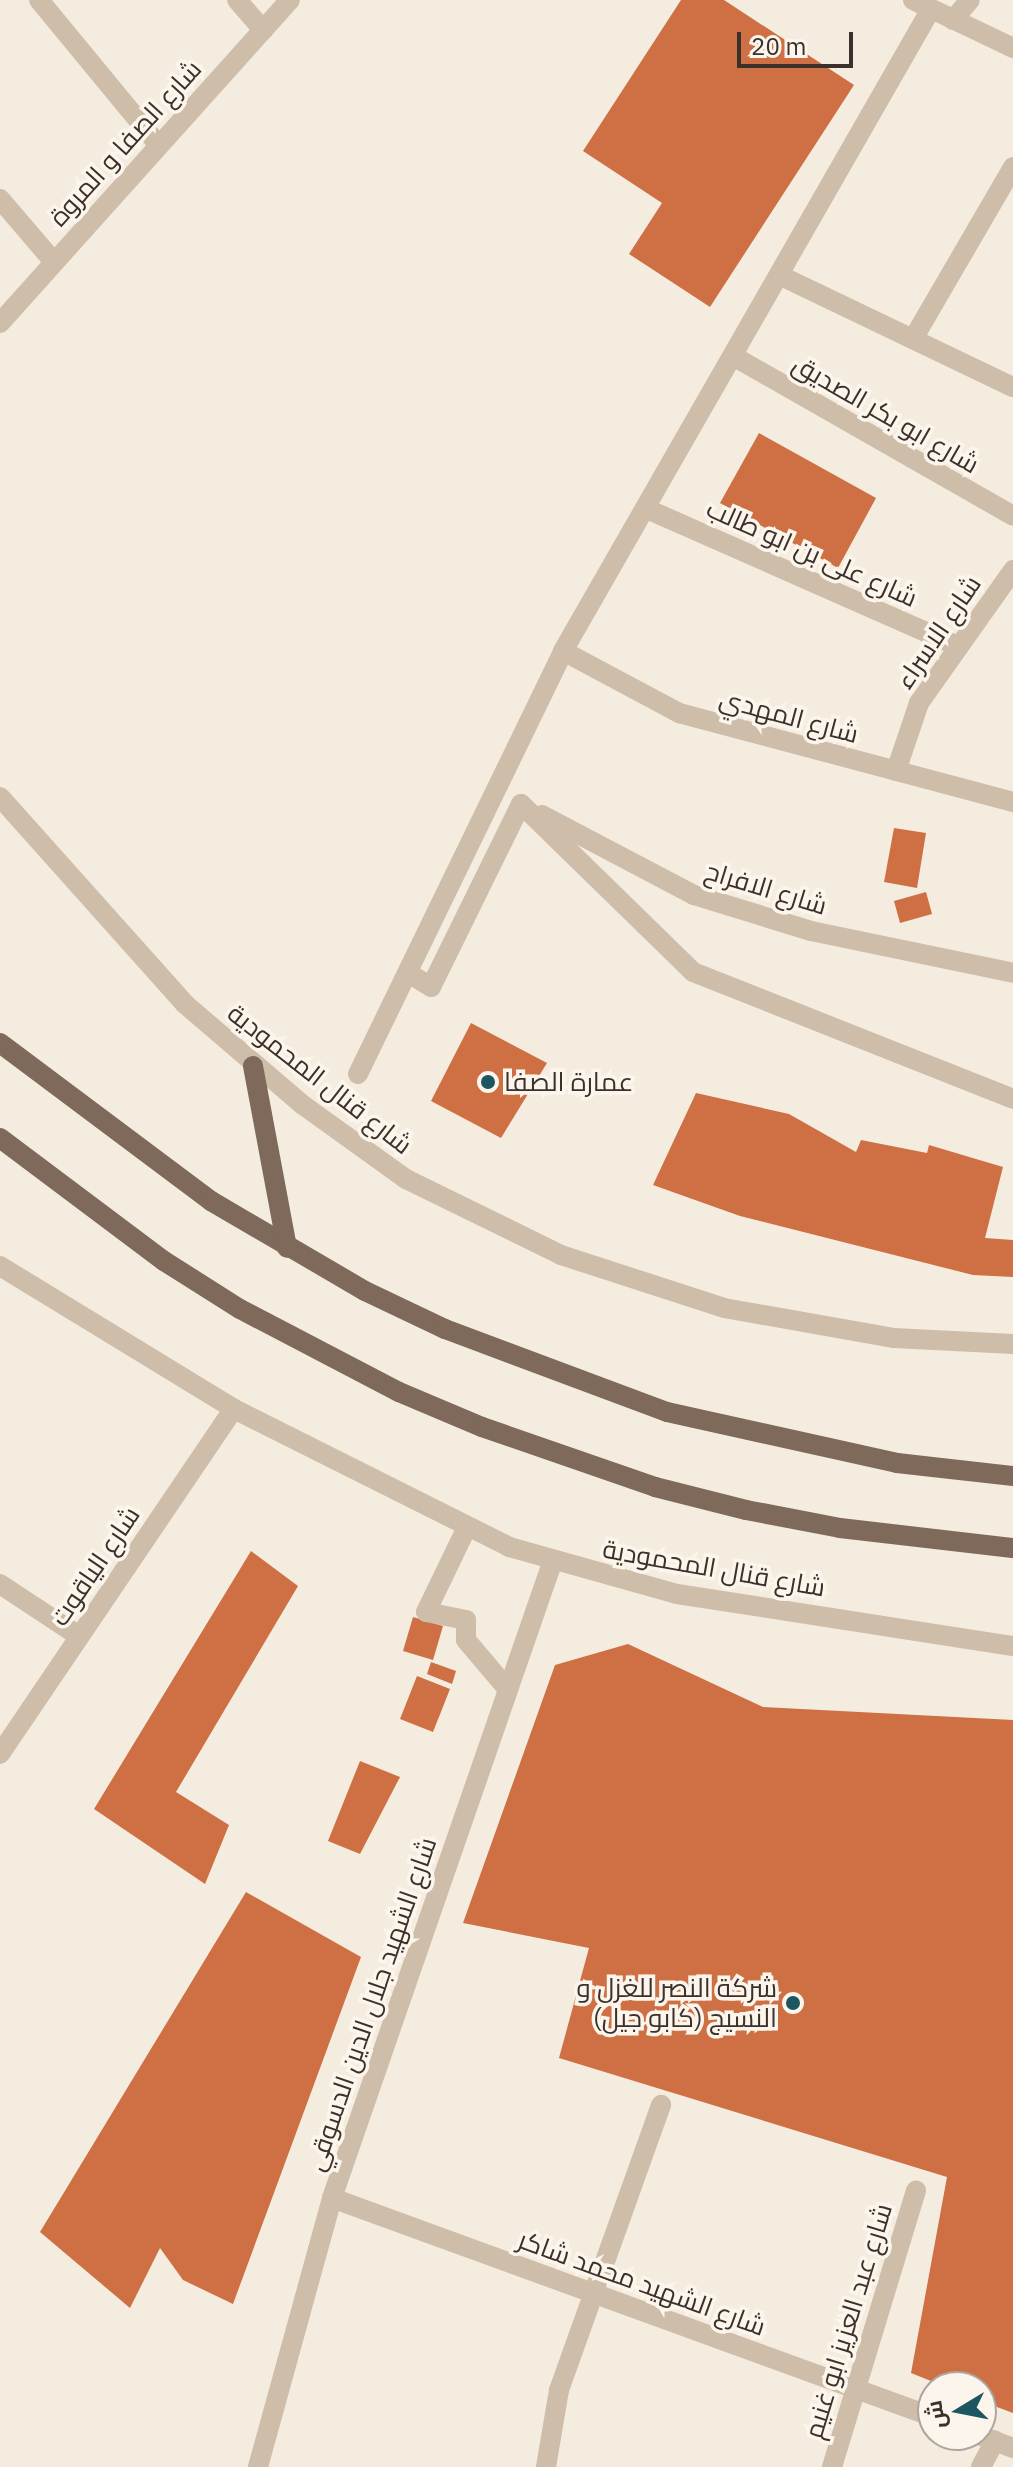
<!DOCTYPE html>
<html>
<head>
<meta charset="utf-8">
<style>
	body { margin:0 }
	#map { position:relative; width:1013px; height:2467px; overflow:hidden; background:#f4ecdf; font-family:"IBM Plex Sans",Cairo,sans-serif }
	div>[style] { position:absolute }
	.building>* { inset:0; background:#ce7044 }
	.minor>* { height:20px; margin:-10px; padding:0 10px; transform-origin:10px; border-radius:10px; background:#cebda9 }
	.major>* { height:20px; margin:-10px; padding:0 10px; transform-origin:10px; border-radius:10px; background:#7e695a }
	.dots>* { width:22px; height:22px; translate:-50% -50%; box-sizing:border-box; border:4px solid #fbf5ec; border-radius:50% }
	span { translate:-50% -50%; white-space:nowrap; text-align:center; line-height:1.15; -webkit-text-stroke:7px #fbf5ec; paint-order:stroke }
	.street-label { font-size:26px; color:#3b302a }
	.poi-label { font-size:26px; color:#3b302a }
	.left { translate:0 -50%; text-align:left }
	.right { translate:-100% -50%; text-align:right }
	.north { position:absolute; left:917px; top:2371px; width:80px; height:80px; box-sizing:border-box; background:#fbf5ec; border:2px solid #aea69e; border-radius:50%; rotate:260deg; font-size:22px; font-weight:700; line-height:32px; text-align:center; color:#3b302a }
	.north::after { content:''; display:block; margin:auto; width:28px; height:36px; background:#1c5660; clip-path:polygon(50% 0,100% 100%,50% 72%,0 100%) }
	.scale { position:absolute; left:737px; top:32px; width:116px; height:36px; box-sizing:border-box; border:4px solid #3b302a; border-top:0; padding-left:10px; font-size:24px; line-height:28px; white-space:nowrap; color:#3b302a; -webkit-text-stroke:6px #fbf5ec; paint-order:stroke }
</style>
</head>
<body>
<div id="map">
	<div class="building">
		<i style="clip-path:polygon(681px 0,724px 0,854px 85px,710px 307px,629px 254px,662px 203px,583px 151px)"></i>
		<i style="clip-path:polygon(759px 433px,876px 498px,838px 568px,720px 503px)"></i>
		<i style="clip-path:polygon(894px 828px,926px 833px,917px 888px,884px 882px)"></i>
		<i style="clip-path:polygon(926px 892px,932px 914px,900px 923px,894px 901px)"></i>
		<i style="clip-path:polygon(471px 1023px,547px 1063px,501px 1138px,431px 1101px)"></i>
		<i style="clip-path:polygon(696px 1093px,789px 1114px,856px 1152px,861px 1140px,927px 1153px,929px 1145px,1003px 1167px,985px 1238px,1013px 1240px,1013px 1277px,973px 1275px,740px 1216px,653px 1185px)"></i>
		<i style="clip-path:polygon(251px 1551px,298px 1586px,176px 1792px,229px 1825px,205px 1884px,94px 1809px)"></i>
		<i style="clip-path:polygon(413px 1617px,443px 1626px,433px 1660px,403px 1651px)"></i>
		<i style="clip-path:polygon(628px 1644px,763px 1707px,1013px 1720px,1013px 2413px,981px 2401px,981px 2387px,946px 2387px,911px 2373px,947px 2177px,559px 2058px,589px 1948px,463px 1923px,555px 1665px)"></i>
		<i style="clip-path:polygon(431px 1662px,456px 1671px,452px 1684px,427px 1674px)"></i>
		<i style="clip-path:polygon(417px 1676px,450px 1689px,433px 1732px,400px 1719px)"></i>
		<i style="clip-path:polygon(360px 1761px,400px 1777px,360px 1854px,328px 1841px)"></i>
		<i style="clip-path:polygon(246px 1892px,361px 1957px,233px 2304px,183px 2280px,160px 2248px,130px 2308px,40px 2232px)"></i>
	</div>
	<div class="minor">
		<i style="left:39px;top:0;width:185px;rotate:50.5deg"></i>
		<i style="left:237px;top:0;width:40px;rotate:49deg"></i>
		<i style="left:913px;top:0;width:111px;rotate:25.6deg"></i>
		<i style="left:953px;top:20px;width:26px;rotate:-50deg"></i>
		<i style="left:0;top:199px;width:83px;rotate:49.4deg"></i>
		<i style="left:779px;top:275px;width:259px;rotate:25.6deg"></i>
		<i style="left:0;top:323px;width:434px;rotate:-48.1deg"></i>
		<i style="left:913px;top:339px;width:199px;rotate:-59.8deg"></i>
		<i style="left:733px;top:356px;width:322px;rotate:29.7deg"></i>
		<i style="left:647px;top:509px;width:337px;rotate:23.8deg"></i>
		<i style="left:563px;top:651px;width:132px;rotate:28.1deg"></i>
		<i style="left:679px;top:713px;width:346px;rotate:14.9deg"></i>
		<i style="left:896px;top:771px;width:72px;rotate:-71.3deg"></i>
		<i style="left:919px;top:703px;width:163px;rotate:-54.7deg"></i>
		<i style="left:0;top:797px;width:278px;rotate:48.2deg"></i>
		<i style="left:185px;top:1004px;width:155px;rotate:40.6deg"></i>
		<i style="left:303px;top:1105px;width:127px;rotate:35.7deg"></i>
		<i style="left:406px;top:1179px;width:173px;rotate:26.1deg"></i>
		<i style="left:561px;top:1255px;width:171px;rotate:18deg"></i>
		<i style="left:724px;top:1308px;width:173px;rotate:10deg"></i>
		<i style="left:894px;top:1338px;width:119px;rotate:2.9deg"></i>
		<i style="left:521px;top:804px;width:240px;rotate:44.3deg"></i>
		<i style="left:693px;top:972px;width:344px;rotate:21.6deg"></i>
		<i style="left:542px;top:815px;width:172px;rotate:27.8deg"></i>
		<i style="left:694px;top:895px;width:122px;rotate:17.1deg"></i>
		<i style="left:811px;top:931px;width:206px;rotate:11.7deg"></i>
		<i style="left:408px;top:973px;width:27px;rotate:31deg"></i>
		<i style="left:431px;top:987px;width:204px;rotate:-63.8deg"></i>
		<i style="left:358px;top:1074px;width:470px;rotate:-64.1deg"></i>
		<i style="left:563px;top:651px;width:740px;rotate:-60.18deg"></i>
		<i style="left:0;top:1266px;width:274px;rotate:31.4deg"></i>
		<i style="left:234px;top:1409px;width:308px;rotate:26.6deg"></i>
		<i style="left:509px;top:1547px;width:174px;rotate:15.6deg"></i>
		<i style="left:677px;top:1594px;width:340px;rotate:8.8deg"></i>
		<i style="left:466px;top:1529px;width:92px;rotate:115.7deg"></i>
		<i style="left:426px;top:1612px;width:41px;rotate:11.3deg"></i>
		<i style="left:466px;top:1620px;width:20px;rotate:90deg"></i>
		<i style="left:466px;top:1640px;width:60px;rotate:49.7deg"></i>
		<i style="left:0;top:1584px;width:95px;rotate:33.4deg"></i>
		<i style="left:0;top:1754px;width:417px;rotate:-55.9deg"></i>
		<i style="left:332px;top:2198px;width:640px;rotate:20.02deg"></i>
		<i style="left:979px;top:2435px;width:36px;rotate:21deg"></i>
		<i style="left:258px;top:2467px;width:279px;rotate:-74.6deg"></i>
		<i style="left:332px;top:2198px;width:672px;rotate:-70.89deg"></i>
		<i style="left:546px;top:2467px;width:78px;rotate:-80.4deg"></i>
		<i style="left:559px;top:2390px;width:303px;rotate:-70.3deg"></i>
		<i style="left:832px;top:2467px;width:289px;rotate:-73.1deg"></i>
		<i style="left:981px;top:2467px;width:30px;rotate:-62deg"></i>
	</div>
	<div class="major">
		<i style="left:0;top:1043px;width:264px;rotate:36.8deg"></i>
		<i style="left:211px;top:1201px;width:178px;rotate:30.3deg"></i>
		<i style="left:365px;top:1291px;width:89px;rotate:25.4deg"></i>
		<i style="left:445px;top:1329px;width:237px;rotate:20.5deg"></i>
		<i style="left:667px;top:1412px;width:236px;rotate:12.5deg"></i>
		<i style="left:897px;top:1463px;width:117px;rotate:6.4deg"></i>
		<i style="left:253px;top:1066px;width:185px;rotate:79.4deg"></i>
		<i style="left:0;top:1138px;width:205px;rotate:36.9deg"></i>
		<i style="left:164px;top:1261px;width:90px;rotate:32.3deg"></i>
		<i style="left:240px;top:1309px;width:179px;rotate:27.6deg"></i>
		<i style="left:399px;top:1392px;width:90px;rotate:22.9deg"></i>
		<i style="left:482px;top:1427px;width:183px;rotate:19.1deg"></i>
		<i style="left:655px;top:1487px;width:94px;rotate:14.2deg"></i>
		<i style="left:746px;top:1510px;width:96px;rotate:10.8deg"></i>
		<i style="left:840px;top:1528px;width:174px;rotate:6.6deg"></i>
	</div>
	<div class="dots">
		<i style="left:488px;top:1082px;background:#1c5660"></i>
		<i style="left:793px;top:2003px;background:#1c5660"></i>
	</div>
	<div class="street-label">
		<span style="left:125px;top:143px;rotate:-48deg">شارع الصفا و المروة</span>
		<span style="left:886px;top:414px;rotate:30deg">شارع ابو بكر الصديق</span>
		<span style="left:812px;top:553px;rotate:24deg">شارع على بن ابو طالب</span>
		<span style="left:938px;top:632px;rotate:-56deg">شارع الاسراء</span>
		<span style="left:789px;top:716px;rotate:15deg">شارع المهدي</span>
		<span style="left:766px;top:888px;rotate:17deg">شارع الافراح</span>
		<span style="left:320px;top:1079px;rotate:38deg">شارع قنال المحمودية</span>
		<span style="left:95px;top:1566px;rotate:-56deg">شارع الياقوت</span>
		<span style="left:714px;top:1568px;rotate:10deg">شارع قنال المحمودية</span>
		<span style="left:371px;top:2004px;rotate:-71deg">شارع الشهيد جلال الدين الدسوقي</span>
		<span style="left:642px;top:2283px;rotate:20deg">شارع الشهيد محمد شاكر</span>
		<span style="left:848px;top:2321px;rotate:-73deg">شارع عبد العزيز ابو غنيم</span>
	</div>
	<div class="poi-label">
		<span class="left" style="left:504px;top:1082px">عمارة الصفا</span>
		<span class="right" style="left:777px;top:2003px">شركة النصر للغزل و<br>النسيج (كابو جيل)</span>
	</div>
	<div class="north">ش</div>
	<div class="scale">20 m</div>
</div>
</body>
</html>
